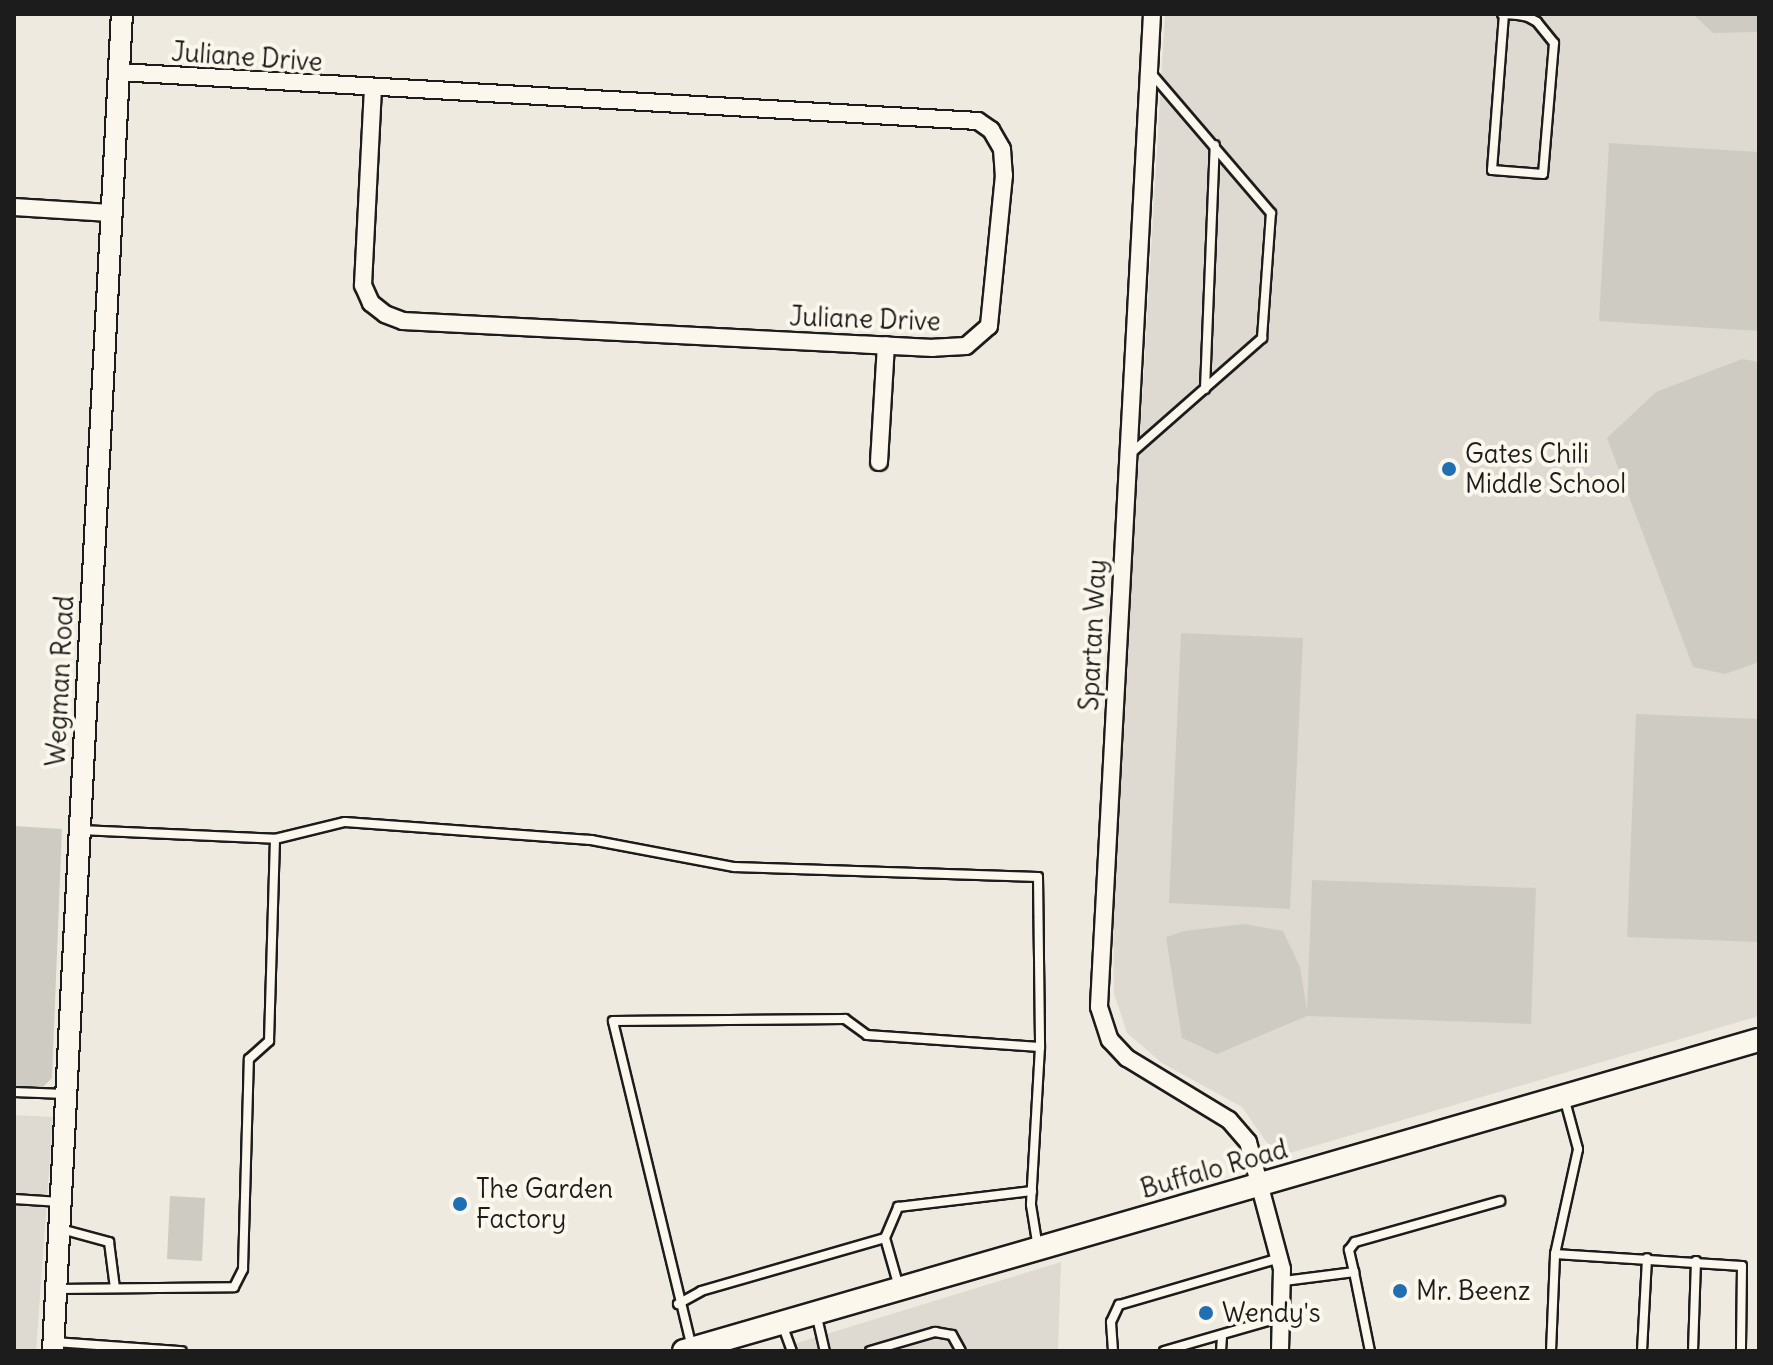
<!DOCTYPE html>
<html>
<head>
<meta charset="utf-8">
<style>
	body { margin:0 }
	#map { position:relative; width:1773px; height:1365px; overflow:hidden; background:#eeeadf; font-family:Delius,sans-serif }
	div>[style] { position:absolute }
	.built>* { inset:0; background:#dedad1 }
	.green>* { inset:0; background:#ceccc2 }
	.roads { filter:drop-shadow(2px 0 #1c1c1c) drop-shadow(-2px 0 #1c1c1c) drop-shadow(0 2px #1c1c1c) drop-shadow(0 -2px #1c1c1c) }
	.service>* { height:8px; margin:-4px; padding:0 4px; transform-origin:4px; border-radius:4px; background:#fbf7ec }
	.minor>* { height:16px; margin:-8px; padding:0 8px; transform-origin:8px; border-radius:8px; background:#fbf7ec }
	.tertiary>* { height:20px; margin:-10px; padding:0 10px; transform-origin:10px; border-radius:10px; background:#fbf7ec }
	.secondary>* { height:22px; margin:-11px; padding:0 11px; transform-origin:11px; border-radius:11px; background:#fbf7ec }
	.dots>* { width:22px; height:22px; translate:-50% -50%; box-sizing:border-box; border:4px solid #fbf7ec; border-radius:50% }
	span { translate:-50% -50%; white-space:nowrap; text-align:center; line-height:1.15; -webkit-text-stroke:8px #fbf7ec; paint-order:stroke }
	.street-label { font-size:26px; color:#1c1c1c }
	.poi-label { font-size:26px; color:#1c1c1c }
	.left { translate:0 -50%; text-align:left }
	.frame { position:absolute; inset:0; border:16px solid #1c1c1c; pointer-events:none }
</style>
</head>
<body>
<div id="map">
	<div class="built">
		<i style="clip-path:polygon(1165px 14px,1759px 14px,1759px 1016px,1290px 1153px,1267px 1143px,1242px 1107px,1162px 1063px,1127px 1033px,1114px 993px,1113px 895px)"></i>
		<i style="clip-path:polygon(14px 1115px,53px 1117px,36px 1351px,14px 1351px)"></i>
		<i style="clip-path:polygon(1061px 1262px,1058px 1351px,771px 1351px)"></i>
	</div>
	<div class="green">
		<i style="clip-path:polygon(1693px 14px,1759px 14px,1759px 32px,1713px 33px)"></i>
		<i style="clip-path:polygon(1609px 143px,1759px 152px,1759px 331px,1599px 321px)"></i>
		<i style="clip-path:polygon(1742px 359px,1759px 362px,1759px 662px,1725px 674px,1693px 667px,1607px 438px,1656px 392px)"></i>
		<i style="clip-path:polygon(1181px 633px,1303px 638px,1290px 909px,1169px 903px)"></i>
		<i style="clip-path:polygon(1636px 714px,1759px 719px,1759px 942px,1627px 937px)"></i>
		<i style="clip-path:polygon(14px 826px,62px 829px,52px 1078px,41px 1089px,14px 1088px)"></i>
		<i style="clip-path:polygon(1312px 880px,1536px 888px,1531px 1024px,1307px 1016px,1217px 1054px,1182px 1038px,1166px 937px,1184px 931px,1244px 924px,1283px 931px,1300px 967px,1307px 1010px)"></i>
		<i style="clip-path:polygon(170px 1196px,205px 1198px,202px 1261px,167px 1259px)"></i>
	</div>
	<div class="roads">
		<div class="service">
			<i style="left:1502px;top:14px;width:2px"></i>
			<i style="left:1504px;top:14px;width:14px;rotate:4deg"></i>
			<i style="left:1518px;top:15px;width:10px;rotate:11deg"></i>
			<i style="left:1528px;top:17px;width:10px;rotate:29deg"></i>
			<i style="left:1537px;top:22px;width:27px;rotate:51deg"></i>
			<i style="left:1554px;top:43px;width:131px;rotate:94.8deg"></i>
			<i style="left:1543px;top:174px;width:51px;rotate:-175.5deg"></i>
			<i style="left:1492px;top:170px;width:156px;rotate:-85.6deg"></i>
			<i style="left:1205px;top:389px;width:244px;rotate:-87.7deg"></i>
			<i style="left:1130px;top:454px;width:176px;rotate:-41.3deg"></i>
			<i style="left:1262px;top:338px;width:125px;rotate:-85.9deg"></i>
			<i style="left:1271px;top:213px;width:184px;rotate:-130.6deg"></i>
			<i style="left:80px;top:830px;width:195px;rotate:2.6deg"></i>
			<i style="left:275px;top:839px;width:72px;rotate:-13.7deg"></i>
			<i style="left:345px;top:822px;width:247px;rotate:4.2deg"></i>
			<i style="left:591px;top:840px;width:146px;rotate:10.7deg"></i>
			<i style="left:734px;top:867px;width:304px;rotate:1.9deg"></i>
			<i style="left:1038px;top:877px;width:170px;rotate:89.3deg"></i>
			<i style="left:14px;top:1092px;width:51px;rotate:2.2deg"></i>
			<i style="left:14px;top:1199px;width:46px;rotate:3.7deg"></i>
			<i style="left:61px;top:1229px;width:50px;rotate:15.2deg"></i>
			<i style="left:109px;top:1242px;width:46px;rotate:82.6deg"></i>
			<i style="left:885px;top:1238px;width:51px;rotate:74.1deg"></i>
			<i style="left:1555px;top:1254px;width:187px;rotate:3.7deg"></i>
			<i style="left:1742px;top:1266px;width:85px;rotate:90.7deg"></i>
			<i style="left:1354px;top:1272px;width:81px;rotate:78.6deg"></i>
			<i style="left:1284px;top:1281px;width:71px;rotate:-7.3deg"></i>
			<i style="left:1354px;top:1272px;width:23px;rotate:-103deg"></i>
			<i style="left:1349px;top:1250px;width:10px;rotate:-53deg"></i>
			<i style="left:1355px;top:1242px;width:151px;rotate:-15.8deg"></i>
			<i style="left:57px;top:1289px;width:177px;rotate:-0.6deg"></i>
			<i style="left:234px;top:1287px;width:20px;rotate:-63deg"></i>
			<i style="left:243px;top:1269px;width:210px;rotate:-88.4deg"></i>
			<i style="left:249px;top:1059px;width:27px;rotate:-42deg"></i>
			<i style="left:269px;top:1041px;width:202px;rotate:-88.3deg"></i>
			<i style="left:678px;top:1304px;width:26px;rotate:-29deg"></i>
			<i style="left:701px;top:1291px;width:191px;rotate:-16.1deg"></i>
			<i style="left:885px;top:1238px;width:34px;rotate:-67deg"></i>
			<i style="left:898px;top:1207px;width:135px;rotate:-6.8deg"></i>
			<i style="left:816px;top:1313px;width:39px;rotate:77deg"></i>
			<i style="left:782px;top:1324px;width:29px;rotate:70deg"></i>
			<i style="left:55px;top:1342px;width:127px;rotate:4.1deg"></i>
			<i style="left:692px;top:1348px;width:336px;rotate:-103.6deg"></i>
			<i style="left:613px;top:1021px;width:232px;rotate:-0.5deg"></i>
			<i style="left:845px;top:1019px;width:27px;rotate:36deg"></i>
			<i style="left:867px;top:1035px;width:173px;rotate:4deg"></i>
			<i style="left:1040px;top:1047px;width:158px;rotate:93.3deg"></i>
			<i style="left:1031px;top:1205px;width:44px;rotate:80.8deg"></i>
			<i style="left:870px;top:1351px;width:68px;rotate:-16.3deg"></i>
			<i style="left:935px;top:1332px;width:17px;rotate:10deg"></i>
			<i style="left:952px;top:1335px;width:18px;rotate:61deg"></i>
			<i style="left:1113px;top:1351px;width:29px;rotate:-94deg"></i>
			<i style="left:1111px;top:1322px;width:19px;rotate:-65deg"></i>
			<i style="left:1119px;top:1305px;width:168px;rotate:-16.3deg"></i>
			<i style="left:1164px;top:1351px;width:123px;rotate:-16.1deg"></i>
			<i style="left:1221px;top:1351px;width:16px;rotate:-86deg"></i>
			<i style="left:1551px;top:1351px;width:97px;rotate:-87.6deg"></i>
			<i style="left:1555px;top:1254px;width:107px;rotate:-77.6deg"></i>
			<i style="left:1578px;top:1149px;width:54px;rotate:-105.1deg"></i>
			<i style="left:1642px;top:1351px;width:93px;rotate:-86.9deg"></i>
			<i style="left:1693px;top:1351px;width:90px;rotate:-88.1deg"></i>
		</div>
		<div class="minor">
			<i style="left:1152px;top:14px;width:994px;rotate:93.06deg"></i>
			<i style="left:1099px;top:1007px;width:35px;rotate:72deg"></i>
			<i style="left:1110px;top:1040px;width:25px;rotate:47deg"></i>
			<i style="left:1127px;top:1058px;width:119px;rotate:31.3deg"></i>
			<i style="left:1229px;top:1120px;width:29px;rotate:49deg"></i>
			<i style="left:1248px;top:1142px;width:131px;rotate:75deg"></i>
			<i style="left:1282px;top:1269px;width:82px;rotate:91.4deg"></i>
			<i style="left:118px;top:72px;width:861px;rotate:3.26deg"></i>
			<i style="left:978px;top:121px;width:16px;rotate:35deg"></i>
			<i style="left:991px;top:130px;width:22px;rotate:60deg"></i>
			<i style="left:1002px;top:149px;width:26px;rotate:86deg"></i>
			<i style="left:1004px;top:175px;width:152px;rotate:95.7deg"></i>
			<i style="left:989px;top:326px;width:30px;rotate:139deg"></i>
			<i style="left:966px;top:346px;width:33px;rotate:177deg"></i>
			<i style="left:933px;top:348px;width:531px;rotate:-177.08deg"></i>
			<i style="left:403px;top:321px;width:19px;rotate:-159deg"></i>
			<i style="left:385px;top:314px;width:18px;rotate:-142deg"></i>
			<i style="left:371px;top:303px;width:20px;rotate:-114deg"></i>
			<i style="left:363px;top:285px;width:196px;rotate:-87.1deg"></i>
			<i style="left:14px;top:207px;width:96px;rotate:3.6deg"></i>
			<i style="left:879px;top:462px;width:117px;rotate:-86.6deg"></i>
		</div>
		<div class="tertiary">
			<i style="left:53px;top:1351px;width:1339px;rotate:-87.05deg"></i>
		</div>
		<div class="secondary">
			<i style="left:684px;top:1351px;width:1119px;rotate:-16.14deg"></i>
		</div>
	</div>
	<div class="dots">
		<i style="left:1449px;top:469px;background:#1f6fb2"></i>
		<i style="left:460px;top:1204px;background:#1f6fb2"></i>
		<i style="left:1400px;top:1291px;background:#1f6fb2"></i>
		<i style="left:1206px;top:1313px;background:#1f6fb2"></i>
	</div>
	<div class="street-label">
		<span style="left:247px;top:57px;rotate:4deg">Juliane Drive</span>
		<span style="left:865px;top:319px;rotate:2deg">Juliane Drive</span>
		<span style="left:1093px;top:635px;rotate:-87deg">Spartan Way</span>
		<span style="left:60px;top:681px;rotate:-87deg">Wegman Road</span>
		<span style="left:1214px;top:1169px;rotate:-16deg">Buffalo Road</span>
	</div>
	<div class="poi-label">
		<span class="left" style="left:1465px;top:469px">Gates Chili<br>Middle School</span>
		<span class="left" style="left:476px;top:1204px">The Garden<br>Factory</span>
		<span class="left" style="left:1416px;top:1291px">Mr. Beenz</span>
		<span class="left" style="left:1222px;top:1313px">Wendy's</span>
	</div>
	<div class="frame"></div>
</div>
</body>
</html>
